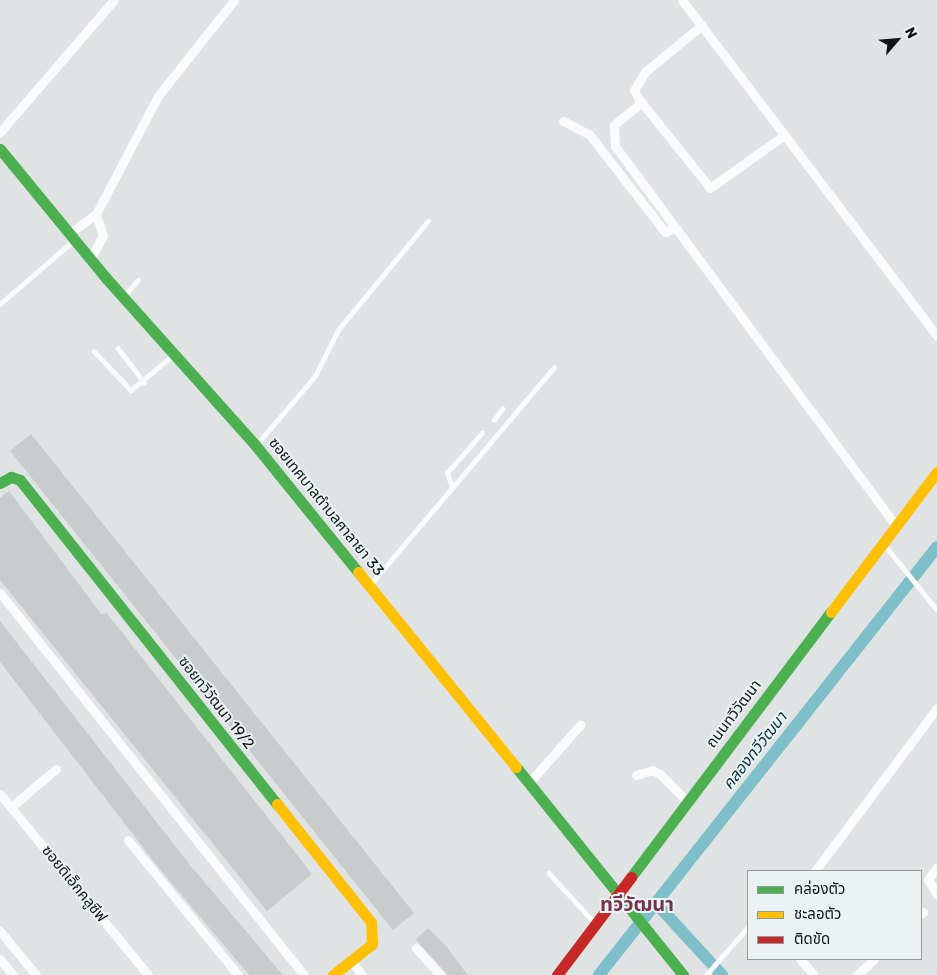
<!DOCTYPE html>
<html>
<head>
<meta charset="utf-8">
<style>
	body { margin:0 }
	#map { position:relative; width:937px; height:975px; overflow:hidden; background:#dfe3e4; font-family:Rubik,"Noto Sans Thai",sans-serif }
	div>[style] { position:absolute }
	.canal>* { height:12px; margin:-6px; padding:0 6px; transform-origin:6px; border-radius:6px; background:#7ebfc9 }
	.building>* { inset:0; background:#c9cccc }
	.lane>* { height:4.5px; margin:-2.25px; padding:0 2.25px; transform-origin:2.25px; border-radius:2.25px; background:#fafbfb }
	.street>* { height:9px; margin:-4.5px; padding:0 4.5px; transform-origin:4.5px; border-radius:4.5px; background:#fafbfb }
	.fast>* { height:11px; margin:-5.5px; padding:0 5.5px; transform-origin:5.5px; border-radius:5.5px; background:#4caf50 }
	.slow>* { height:11px; margin:-5.5px; padding:0 5.5px; transform-origin:5.5px; border-radius:5.5px; background:#ffc107 }
	.jam>* { height:11px; margin:-5.5px; padding:0 5.5px; transform-origin:5.5px; border-radius:5.5px; background:#c62828 }
	span { translate:-50% -50%; white-space:nowrap; text-align:center; line-height:1.15; -webkit-text-stroke:4px #eaf2f3; paint-order:stroke }
	.street-label { font-size:15px; color:#111414 }
	.water-label { font-size:16px; color:#033037; font-style:italic }
	.district-label { font-size:20px; color:#77334d; font-weight:700 }
	.legend { position:absolute; left:747px; top:870px; width:175px; height:90px; box-sizing:border-box; background:#eaf2f3; border:1px solid #93999a; margin:0; padding:6px 9px; list-style:none; font-size:15px; color:#111414 }
	.legend li { display:flex; align-items:center; gap:10px; height:25px }
	.legend b { width:25px; border:1px solid #93999a }
	.north { position:absolute; left:872px; top:15px; width:50px; height:50px; -webkit-text-stroke:4px #eaf2f3; paint-order:stroke; rotate:63deg; font-size:14px; font-weight:700; line-height:20px; text-align:center; color:#111414 }
	.north::after { content:''; display:block; margin:auto; width:18px; height:22px; background:#111414; clip-path:polygon(50% 0,100% 100%,50% 72%,0 100%) }
</style>
</head>
<body>
<div id="map">
	<div class="canal">
		<i style="left:656px;top:903px;width:98px;rotate:47.5deg"></i>
		<i style="left:599px;top:975px;width:545px;rotate:-51.7deg"></i>
	</div>
	<div class="building">
		<i style="clip-path:polygon(31px 434px,414px 913px,393px 930px,10px 451px)"></i>
		<i style="clip-path:polygon(9px 491px,102px 615px,106px 612px,312px 874px,267px 911px,0 580px,0 498px)"></i>
		<i style="clip-path:polygon(0 621px,190px 865px,283px 975px,249px 975px,159px 868px,0 662px)"></i>
		<i style="clip-path:polygon(428px 928px,445px 945px,468px 975px,448px 975px,418px 942px,416px 939px)"></i>
	</div>
	<div class="lane">
		<i style="left:124px;top:296px;width:21px;rotate:-49deg"></i>
		<i style="left:0;top:304px;width:96px;rotate:-40.8deg"></i>
		<i style="left:118px;top:348px;width:43px;rotate:52.6deg"></i>
		<i style="left:94px;top:351px;width:54px;rotate:46.5deg"></i>
		<i style="left:131px;top:390px;width:53px;rotate:-39.7deg"></i>
		<i style="left:494px;top:420px;width:14px;rotate:-54deg"></i>
		<i style="left:257px;top:444px;width:89px;rotate:-49.5deg"></i>
		<i style="left:315px;top:376px;width:51px;rotate:-63.4deg"></i>
		<i style="left:338px;top:330px;width:141px;rotate:-50.5deg"></i>
		<i style="left:452px;top:487px;width:15px;rotate:-110deg"></i>
		<i style="left:447px;top:473px;width:53px;rotate:-48.8deg"></i>
		<i style="left:884px;top:544px;width:85px;rotate:51.2deg"></i>
		<i style="left:370px;top:585px;width:285px;rotate:-49.8deg"></i>
		<i style="left:549px;top:873px;width:67px;rotate:47.4deg"></i>
		<i style="left:706px;top:975px;width:64px;rotate:-48.8deg"></i>
	</div>
	<div class="street">
		<i style="left:682px;top:0;width:422px;rotate:52.8deg"></i>
		<i style="left:702px;top:25px;width:74px;rotate:140.5deg"></i>
		<i style="left:645px;top:72px;width:21px;rotate:121deg"></i>
		<i style="left:634px;top:90px;width:9px;rotate:63deg"></i>
		<i style="left:638px;top:98px;width:115px;rotate:51.3deg"></i>
		<i style="left:710px;top:188px;width:90px;rotate:-35.5deg"></i>
		<i style="left:642px;top:102px;width:36px;rotate:141deg"></i>
		<i style="left:614px;top:125px;width:21px;rotate:87deg"></i>
		<i style="left:615px;top:146px;width:471px;rotate:53.5deg"></i>
		<i style="left:563px;top:121px;width:29px;rotate:27deg"></i>
		<i style="left:589px;top:134px;width:124px;rotate:52.2deg"></i>
		<i style="left:665px;top:232px;width:11px;rotate:-22deg"></i>
		<i style="left:0;top:132px;width:174px;rotate:-49.2deg"></i>
		<i style="left:69px;top:234px;width:34px;rotate:-37deg"></i>
		<i style="left:96px;top:214px;width:133px;rotate:-62.3deg"></i>
		<i style="left:158px;top:96px;width:122px;rotate:-51.6deg"></i>
		<i style="left:90px;top:259px;width:26px;rotate:-61deg"></i>
		<i style="left:103px;top:236px;width:23px;rotate:-108deg"></i>
		<i style="left:0;top:593px;width:488px;rotate:51.5deg"></i>
		<i style="left:636px;top:775px;width:17px;rotate:-17deg"></i>
		<i style="left:652px;top:770px;width:9px;rotate:27deg"></i>
		<i style="left:660px;top:774px;width:38px;rotate:45deg"></i>
		<i style="left:528px;top:784px;width:79px;rotate:-48.6deg"></i>
		<i style="left:0;top:794px;width:234px;rotate:50.7deg"></i>
		<i style="left:11px;top:807px;width:59px;rotate:-40.2deg"></i>
		<i style="left:128px;top:840px;width:174px;rotate:50.8deg"></i>
		<i style="left:937px;top:867px;width:16px;rotate:125deg"></i>
		<i style="left:928px;top:880px;width:17px;rotate:57deg"></i>
		<i style="left:815px;top:871px;width:204px;rotate:-53.2deg"></i>
		<i style="left:921px;top:914px;width:3px;rotate:-45deg"></i>
		<i style="left:0;top:931px;width:57px;rotate:50.7deg"></i>
		<i style="left:416px;top:948px;width:36px;rotate:48deg"></i>
		<i style="left:0;top:959px;width:21px;rotate:51deg"></i>
		<i style="left:800px;top:959px;width:21px;rotate:49deg"></i>
		<i style="left:351px;top:961px;width:18px;rotate:52deg"></i>
		<i style="left:857px;top:975px;width:23px;rotate:-43deg"></i>
	</div>
	<div class="fast">
		<i style="left:0;top:149px;width:167px;rotate:50.6deg"></i>
		<i style="left:106px;top:278px;width:225px;rotate:48.2deg"></i>
		<i style="left:256px;top:446px;width:162px;rotate:51deg"></i>
		<i style="left:0;top:483px;width:13px;rotate:-29deg"></i>
		<i style="left:11px;top:477px;width:9px;rotate:18deg"></i>
		<i style="left:20px;top:480px;width:414px;rotate:51.6deg"></i>
		<i style="left:516px;top:767px;width:267px;rotate:51.2deg"></i>
		<i style="left:631px;top:877px;width:332px;rotate:-53deg"></i>
	</div>
	<div class="slow">
		<i style="left:358px;top:572px;width:251px;rotate:51deg"></i>
		<i style="left:831px;top:612px;width:176px;rotate:-52.9deg"></i>
		<i style="left:277px;top:804px;width:151px;rotate:51.5deg"></i>
		<i style="left:371px;top:922px;width:22px;rotate:87deg"></i>
		<i style="left:372px;top:944px;width:50px;rotate:141.5deg"></i>
	</div>
	<div class="jam">
		<i style="left:557px;top:975px;width:123px;rotate:-52.9deg"></i>
	</div>
	<div class="street-label">
		<span style="left:326px;top:507px;rotate:51deg">ซอยเทศบาลตำบลศาลายา 33</span>
		<span style="left:216px;top:703px;rotate:52deg">ซอยทวีวัฒนา 19/2</span>
		<span style="left:734px;top:714px;rotate:-53deg">ถนนทวีวัฒนา</span>
		<span style="left:74px;top:884px;rotate:51deg">ซอยดิเอ็กคลูซีฟ</span>
	</div>
	<div class="water-label">
		<span style="left:755px;top:751px;rotate:-52deg">คลองทวีวัฒนา</span>
	</div>
	<div class="district-label">
		<span style="left:637px;top:904px">ทวีวัฒนา</span>
	</div>
	<ul class="legend">
	<li><b style="height:6px;background:#4caf50"></b>คล่องตัว</li>
	<li><b style="height:6px;background:#ffc107"></b>ชะลอตัว</li>
	<li><b style="height:6px;background:#c62828"></b>ติดขัด</li>
	</ul>
	<div class="north">N</div>
</div>
</body>
</html>
